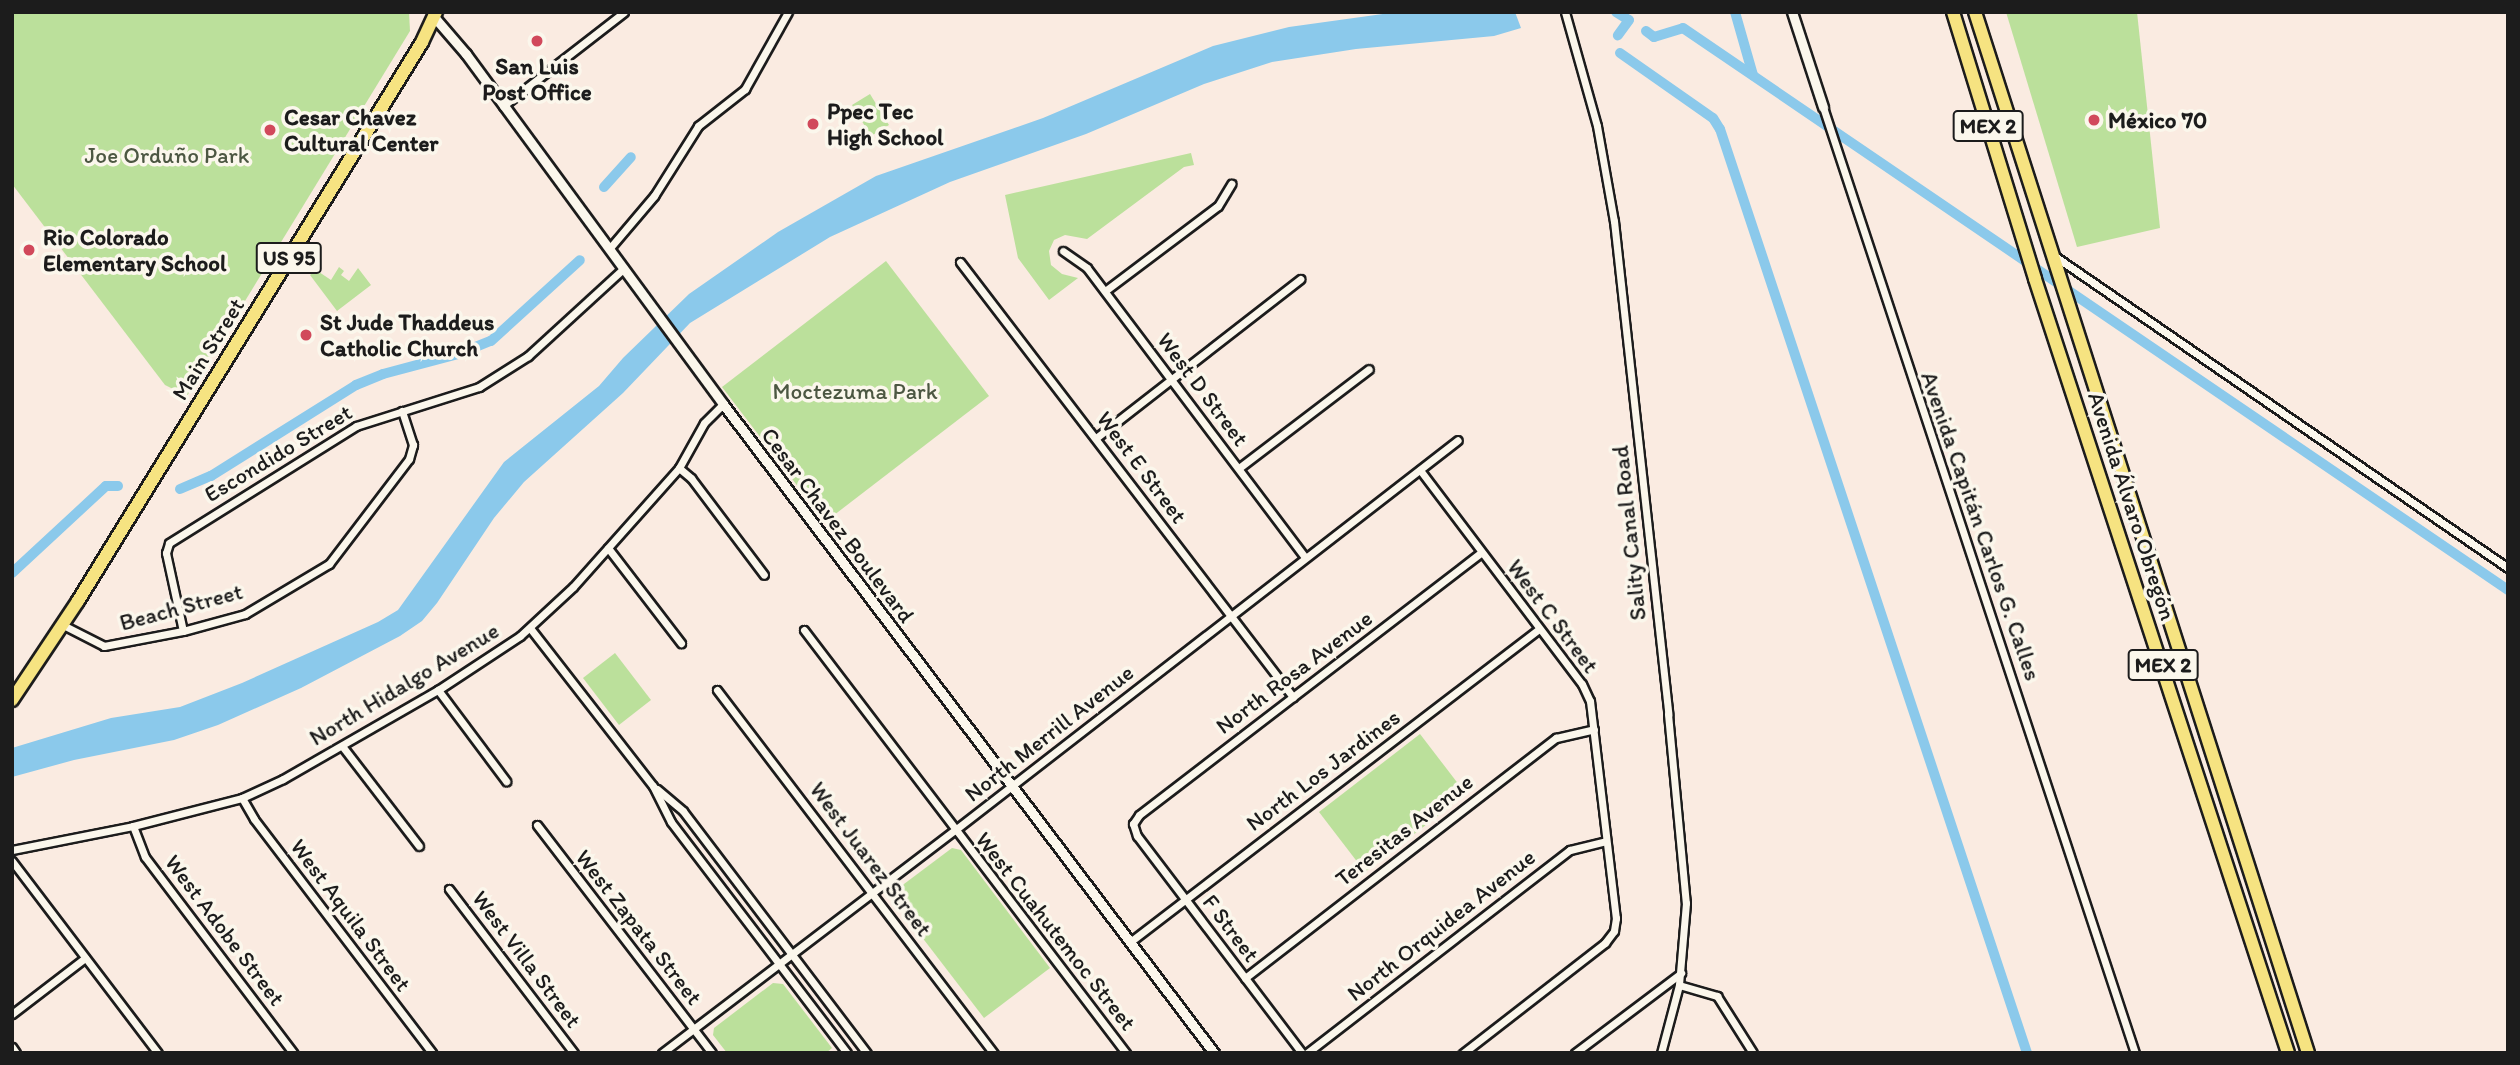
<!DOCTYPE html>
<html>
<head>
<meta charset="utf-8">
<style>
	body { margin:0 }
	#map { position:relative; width:2520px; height:1065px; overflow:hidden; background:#faebe1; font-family:Itim,sans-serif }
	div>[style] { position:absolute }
	.green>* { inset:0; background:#bbe09b }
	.water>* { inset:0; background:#8bc9eb }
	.canal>* { height:10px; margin:-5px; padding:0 5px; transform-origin:5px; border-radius:5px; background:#8bc9eb }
	.roads { filter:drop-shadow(2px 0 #1c1c1c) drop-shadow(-2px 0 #1c1c1c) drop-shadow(0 2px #1c1c1c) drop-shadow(0 -2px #1c1c1c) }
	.minor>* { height:7px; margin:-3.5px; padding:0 3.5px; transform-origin:3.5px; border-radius:3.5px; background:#fbf7ec }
	.tertiary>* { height:9px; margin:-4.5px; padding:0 4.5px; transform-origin:4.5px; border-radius:4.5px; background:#fbf7ec }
	.trunk>* { height:12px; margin:-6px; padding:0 6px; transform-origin:6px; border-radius:6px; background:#f6e381 }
	.dots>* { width:19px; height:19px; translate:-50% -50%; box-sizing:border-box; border:4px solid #fbf7ec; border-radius:50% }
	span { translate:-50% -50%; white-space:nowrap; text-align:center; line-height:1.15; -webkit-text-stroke:7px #fbf7ec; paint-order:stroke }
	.shield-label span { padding:2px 5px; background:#fbf7ec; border:2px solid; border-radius:5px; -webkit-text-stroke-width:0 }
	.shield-label { font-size:21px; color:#1c1c1c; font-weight:700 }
	.poi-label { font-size:23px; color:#1c1c1c; font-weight:700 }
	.left { translate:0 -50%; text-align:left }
	.park-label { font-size:23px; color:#4c5742 }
	.street-label { font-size:23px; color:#1c1c1c }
	.frame { position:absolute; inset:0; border:14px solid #1c1c1c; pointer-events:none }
</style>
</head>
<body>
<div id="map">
	<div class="green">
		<i style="clip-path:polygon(12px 12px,409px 12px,410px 31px,187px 396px,165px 385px,12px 184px)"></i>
		<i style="clip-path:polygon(2006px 12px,2137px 12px,2160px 228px,2077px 247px)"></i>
		<i style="clip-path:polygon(870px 94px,889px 125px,871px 136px,852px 105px)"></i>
		<i style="clip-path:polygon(1191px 153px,1194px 165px,1184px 167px,1087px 239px,1065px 235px,1054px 240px,1049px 251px,1051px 265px,1062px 274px,1078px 278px,1049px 300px,1018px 258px,1005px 195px)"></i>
		<i style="clip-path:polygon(886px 261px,989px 396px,825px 522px,722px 387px)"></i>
		<i style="clip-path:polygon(339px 267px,344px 271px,341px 275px,349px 281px,358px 268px,371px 285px,337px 311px,310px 275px,316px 270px,331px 280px)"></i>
		<i style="clip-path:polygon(615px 653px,651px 700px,619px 725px,583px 678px)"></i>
		<i style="clip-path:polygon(1420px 734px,1466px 794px,1365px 872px,1319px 812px)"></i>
		<i style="clip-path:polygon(952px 848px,961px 850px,1050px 968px,984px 1018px,895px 902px,896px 890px)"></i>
		<i style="clip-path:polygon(773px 983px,783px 984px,832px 1048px,826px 1053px,727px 1053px,713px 1035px,714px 1028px)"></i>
	</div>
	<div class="water">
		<i style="clip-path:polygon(1397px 12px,1515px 12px,1521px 28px,1494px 36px,1356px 49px,1272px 62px,1204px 84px,1086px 134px,950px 182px,830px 237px,690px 323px,623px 393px,524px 482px,494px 518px,437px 603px,422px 621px,400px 636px,301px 688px,218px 725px,174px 740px,74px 760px,12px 777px,12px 748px,111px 718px,180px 707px,242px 683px,378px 622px,398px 610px,504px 462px,599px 386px,623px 358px,689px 294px,778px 232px,876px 176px,1043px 118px,1213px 46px,1289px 27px)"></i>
	</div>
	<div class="canal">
		<i style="left:1616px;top:12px;width:15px;rotate:32deg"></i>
		<i style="left:1629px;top:20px;width:19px;rotate:126deg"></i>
		<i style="left:1735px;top:12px;width:66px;rotate:74.1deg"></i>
		<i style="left:1646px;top:31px;width:10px;rotate:37deg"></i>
		<i style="left:1654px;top:37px;width:30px;rotate:-17deg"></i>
		<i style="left:1683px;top:28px;width:998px;rotate:34.26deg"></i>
		<i style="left:1620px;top:53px;width:113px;rotate:35deg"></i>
		<i style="left:1713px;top:118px;width:13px;rotate:58deg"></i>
		<i style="left:1720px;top:129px;width:974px;rotate:71.62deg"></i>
		<i style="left:604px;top:187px;width:40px;rotate:-48deg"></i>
		<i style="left:180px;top:489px;width:34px;rotate:-23deg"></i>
		<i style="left:211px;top:476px;width:171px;rotate:-32.1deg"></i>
		<i style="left:356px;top:385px;width:29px;rotate:-22deg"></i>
		<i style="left:383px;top:374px;width:78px;rotate:-14.9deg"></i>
		<i style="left:458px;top:354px;width:35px;rotate:-22deg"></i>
		<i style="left:491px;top:341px;width:120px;rotate:-42.3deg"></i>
		<i style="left:12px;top:573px;width:128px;rotate:-42.8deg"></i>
		<i style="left:106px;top:486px;width:12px"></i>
	</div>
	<div class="roads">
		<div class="minor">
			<i style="left:1565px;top:12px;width:118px;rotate:74.3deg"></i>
			<i style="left:1597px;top:126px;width:97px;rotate:79.9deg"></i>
			<i style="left:1614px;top:221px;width:496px;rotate:83.7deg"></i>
			<i style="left:1668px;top:714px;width:190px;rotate:84.6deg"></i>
			<i style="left:1686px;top:903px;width:82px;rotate:94.9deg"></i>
			<i style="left:1679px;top:985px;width:70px;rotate:104.8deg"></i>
			<i style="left:503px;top:106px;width:153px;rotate:-37.8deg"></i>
			<i style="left:1823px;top:107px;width:996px;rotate:71.75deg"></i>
			<i style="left:609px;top:249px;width:70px;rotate:-49.7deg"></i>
			<i style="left:654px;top:196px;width:83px;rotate:-57.8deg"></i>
			<i style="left:698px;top:126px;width:60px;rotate:-38.2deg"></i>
			<i style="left:745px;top:89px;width:88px;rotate:-60.8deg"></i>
			<i style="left:1063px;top:251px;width:29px;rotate:35deg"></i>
			<i style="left:1087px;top:268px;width:362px;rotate:53deg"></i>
			<i style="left:2056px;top:257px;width:549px;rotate:34.53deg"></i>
			<i style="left:960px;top:262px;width:548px;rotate:52.57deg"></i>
			<i style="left:1105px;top:291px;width:141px;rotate:-37deg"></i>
			<i style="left:1218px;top:206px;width:26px;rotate:-59deg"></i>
			<i style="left:1096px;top:438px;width:259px;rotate:-37.9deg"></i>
			<i style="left:679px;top:468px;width:16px;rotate:40deg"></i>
			<i style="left:691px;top:478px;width:121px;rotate:53deg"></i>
			<i style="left:1239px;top:468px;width:163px;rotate:-37.3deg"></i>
			<i style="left:1420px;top:470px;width:268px;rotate:52.9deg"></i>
			<i style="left:1582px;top:684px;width:19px;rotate:65deg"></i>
			<i style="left:1590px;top:701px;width:219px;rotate:83.2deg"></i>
			<i style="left:1616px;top:918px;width:13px;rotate:99deg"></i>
			<i style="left:1614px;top:931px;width:15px;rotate:127deg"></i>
			<i style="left:1605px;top:943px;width:180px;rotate:142.2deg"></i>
			<i style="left:608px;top:548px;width:120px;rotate:52.5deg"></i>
			<i style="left:63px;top:625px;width:46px;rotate:27.1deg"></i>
			<i style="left:104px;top:646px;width:80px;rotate:-10.8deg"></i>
			<i style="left:183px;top:631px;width:64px;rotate:-15.3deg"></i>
			<i style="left:245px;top:614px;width:98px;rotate:-30.8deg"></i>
			<i style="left:329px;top:564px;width:132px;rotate:-52.7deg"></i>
			<i style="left:409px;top:459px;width:15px;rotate:-74deg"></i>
			<i style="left:413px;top:445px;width:36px;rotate:-108deg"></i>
			<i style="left:530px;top:628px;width:200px;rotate:52.1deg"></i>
			<i style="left:653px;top:786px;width:40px;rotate:63.4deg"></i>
			<i style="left:671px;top:822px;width:290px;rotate:52.7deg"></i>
			<i style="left:804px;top:630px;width:532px;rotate:52.72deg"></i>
			<i style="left:183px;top:631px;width:80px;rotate:-102.3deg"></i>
			<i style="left:166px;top:553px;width:10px;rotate:-73deg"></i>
			<i style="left:169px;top:543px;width:221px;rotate:-32deg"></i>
			<i style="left:356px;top:426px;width:129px;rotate:-17.6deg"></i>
			<i style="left:479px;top:387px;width:58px;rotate:-32.3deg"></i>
			<i style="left:528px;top:356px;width:130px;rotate:-42.5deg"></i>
			<i style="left:438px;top:690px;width:114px;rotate:53.2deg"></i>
			<i style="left:717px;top:690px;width:457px;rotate:52.7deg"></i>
			<i style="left:342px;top:746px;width:126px;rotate:52.4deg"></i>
			<i style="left:657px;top:789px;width:34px;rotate:40deg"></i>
			<i style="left:683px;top:811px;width:304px;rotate:52.8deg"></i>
			<i style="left:242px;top:798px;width:24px;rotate:60deg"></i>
			<i style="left:254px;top:819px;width:294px;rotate:52.7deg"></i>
			<i style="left:537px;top:825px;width:287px;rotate:52.5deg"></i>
			<i style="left:133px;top:826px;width:33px;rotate:69deg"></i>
			<i style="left:145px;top:857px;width:246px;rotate:52.9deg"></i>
			<i style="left:12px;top:850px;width:123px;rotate:-11.2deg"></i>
			<i style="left:133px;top:826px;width:113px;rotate:-14.4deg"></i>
			<i style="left:242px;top:798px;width:45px;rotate:-24.9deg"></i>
			<i style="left:283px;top:779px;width:179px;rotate:-29.9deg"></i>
			<i style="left:438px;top:690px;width:98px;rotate:-33.4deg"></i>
			<i style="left:520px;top:636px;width:72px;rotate:-42.8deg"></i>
			<i style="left:573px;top:587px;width:159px;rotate:-48.3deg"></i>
			<i style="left:679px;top:468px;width:51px;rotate:-60.9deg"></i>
			<i style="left:704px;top:423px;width:27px;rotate:-45deg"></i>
			<i style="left:12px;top:861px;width:241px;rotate:52.8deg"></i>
			<i style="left:449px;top:889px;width:206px;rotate:52.7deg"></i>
			<i style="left:1130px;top:942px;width:515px;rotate:-37.43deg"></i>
			<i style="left:1245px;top:978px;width:393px;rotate:-37.7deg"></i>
			<i style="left:1556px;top:738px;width:39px;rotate:-13deg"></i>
			<i style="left:1679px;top:985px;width:40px;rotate:16deg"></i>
			<i style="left:1717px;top:996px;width:67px;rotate:57.7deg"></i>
			<i style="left:12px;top:1014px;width:92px;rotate:-37.5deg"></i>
			<i style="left:12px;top:1047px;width:7px;rotate:56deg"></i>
			<i style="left:662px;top:1053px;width:368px;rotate:-37.3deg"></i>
			<i style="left:955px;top:830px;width:636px;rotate:-37.79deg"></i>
			<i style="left:1302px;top:1053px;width:273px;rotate:-127.2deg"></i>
			<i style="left:1137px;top:836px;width:13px;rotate:-108deg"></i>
			<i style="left:1133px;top:824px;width:11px;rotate:-56deg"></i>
			<i style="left:1139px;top:815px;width:431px;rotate:-37.5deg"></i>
			<i style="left:1307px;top:1053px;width:332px;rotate:-37.7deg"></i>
			<i style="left:1570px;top:850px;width:37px;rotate:-14deg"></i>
			<i style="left:1575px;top:1053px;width:133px;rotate:-37deg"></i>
		</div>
		<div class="tertiary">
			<i style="left:1792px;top:12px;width:100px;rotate:71.9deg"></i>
			<i style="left:435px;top:18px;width:48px;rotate:49.3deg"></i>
			<i style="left:466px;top:54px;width:434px;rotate:53.7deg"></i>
			<i style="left:723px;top:404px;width:814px;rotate:52.89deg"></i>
		</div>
		<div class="trunk">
			<i style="left:1953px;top:12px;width:279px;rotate:72.9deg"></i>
			<i style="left:2035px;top:279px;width:814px;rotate:71.9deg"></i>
			<i style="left:1975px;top:12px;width:1093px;rotate:72.26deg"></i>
			<i style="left:12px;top:700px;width:119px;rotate:-56.3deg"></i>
			<i style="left:78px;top:601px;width:656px;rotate:-58.39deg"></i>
			<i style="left:422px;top:42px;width:33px;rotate:-65deg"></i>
		</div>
	</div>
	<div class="dots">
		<i style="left:537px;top:41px;background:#d1495b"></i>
		<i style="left:2094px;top:120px;background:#d1495b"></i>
		<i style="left:813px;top:124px;background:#d1495b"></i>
		<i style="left:270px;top:130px;background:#d1495b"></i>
		<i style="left:29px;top:250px;background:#d1495b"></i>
		<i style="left:306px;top:335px;background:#d1495b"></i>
	</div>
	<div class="shield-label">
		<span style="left:1988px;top:126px">MEX 2</span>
		<span style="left:289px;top:258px">US 95</span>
		<span style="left:2163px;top:665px">MEX 2</span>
	</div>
	<div class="poi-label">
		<span style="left:537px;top:79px">San Luis<br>Post Office</span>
		<span class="left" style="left:827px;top:124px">Ppec Tec<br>High School</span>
		<span class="left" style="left:284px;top:130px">Cesar Chavez<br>Cultural Center</span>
		<span class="left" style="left:2108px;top:120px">México 70</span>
		<span class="left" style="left:43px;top:250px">Rio Colorado<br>Elementary School</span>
		<span class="left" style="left:320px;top:335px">St Jude Thaddeus<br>Catholic Church</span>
	</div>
	<div class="park-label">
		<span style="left:167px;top:155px">Joe Orduño Park</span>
		<span style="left:855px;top:391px">Moctezuma Park</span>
	</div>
	<div class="street-label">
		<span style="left:208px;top:349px;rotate:-58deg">Main Street</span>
		<span style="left:1203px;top:389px;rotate:53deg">West D Street</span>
		<span style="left:278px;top:453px;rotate:-31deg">Escondido Street</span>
		<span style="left:1142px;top:467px;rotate:53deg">West E Street</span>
		<span style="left:2132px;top:506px;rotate:72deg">Avenida Álvaro Obregón</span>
		<span style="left:838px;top:525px;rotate:53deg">Cesar Chavez Boulevard</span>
		<span style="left:1981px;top:526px;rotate:71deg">Avenida Capitán Carlos G. Calles</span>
		<span style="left:1629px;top:533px;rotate:-96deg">Sality Canal Road</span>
		<span style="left:181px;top:607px;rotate:-15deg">Beach Street</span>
		<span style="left:1553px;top:616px;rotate:53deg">West C Street</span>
		<span style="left:1294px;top:672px;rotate:-37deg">North Rosa Avenue</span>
		<span style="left:404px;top:684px;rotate:-31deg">North Hidalgo Avenue</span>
		<span style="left:1049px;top:733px;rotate:-38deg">North Merrill Avenue</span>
		<span style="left:1323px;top:770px;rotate:-37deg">North Los Jardines</span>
		<span style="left:1404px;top:830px;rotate:-38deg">Teresitas Avenue</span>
		<span style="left:871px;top:859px;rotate:53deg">West Juarez Street</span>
		<span style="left:351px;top:915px;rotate:53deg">West Aquila Street</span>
		<span style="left:1441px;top:925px;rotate:-38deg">North Orquidea Avenue</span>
		<span style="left:639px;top:927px;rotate:52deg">West Zapata Street</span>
		<span style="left:1231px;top:928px;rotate:53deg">F Street</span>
		<span style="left:225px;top:930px;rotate:53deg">West Adobe Street</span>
		<span style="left:1056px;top:931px;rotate:52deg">West Cuahutemoc Street</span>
		<span style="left:527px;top:959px;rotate:53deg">West Villa Street</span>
	</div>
	<div class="frame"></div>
</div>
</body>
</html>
